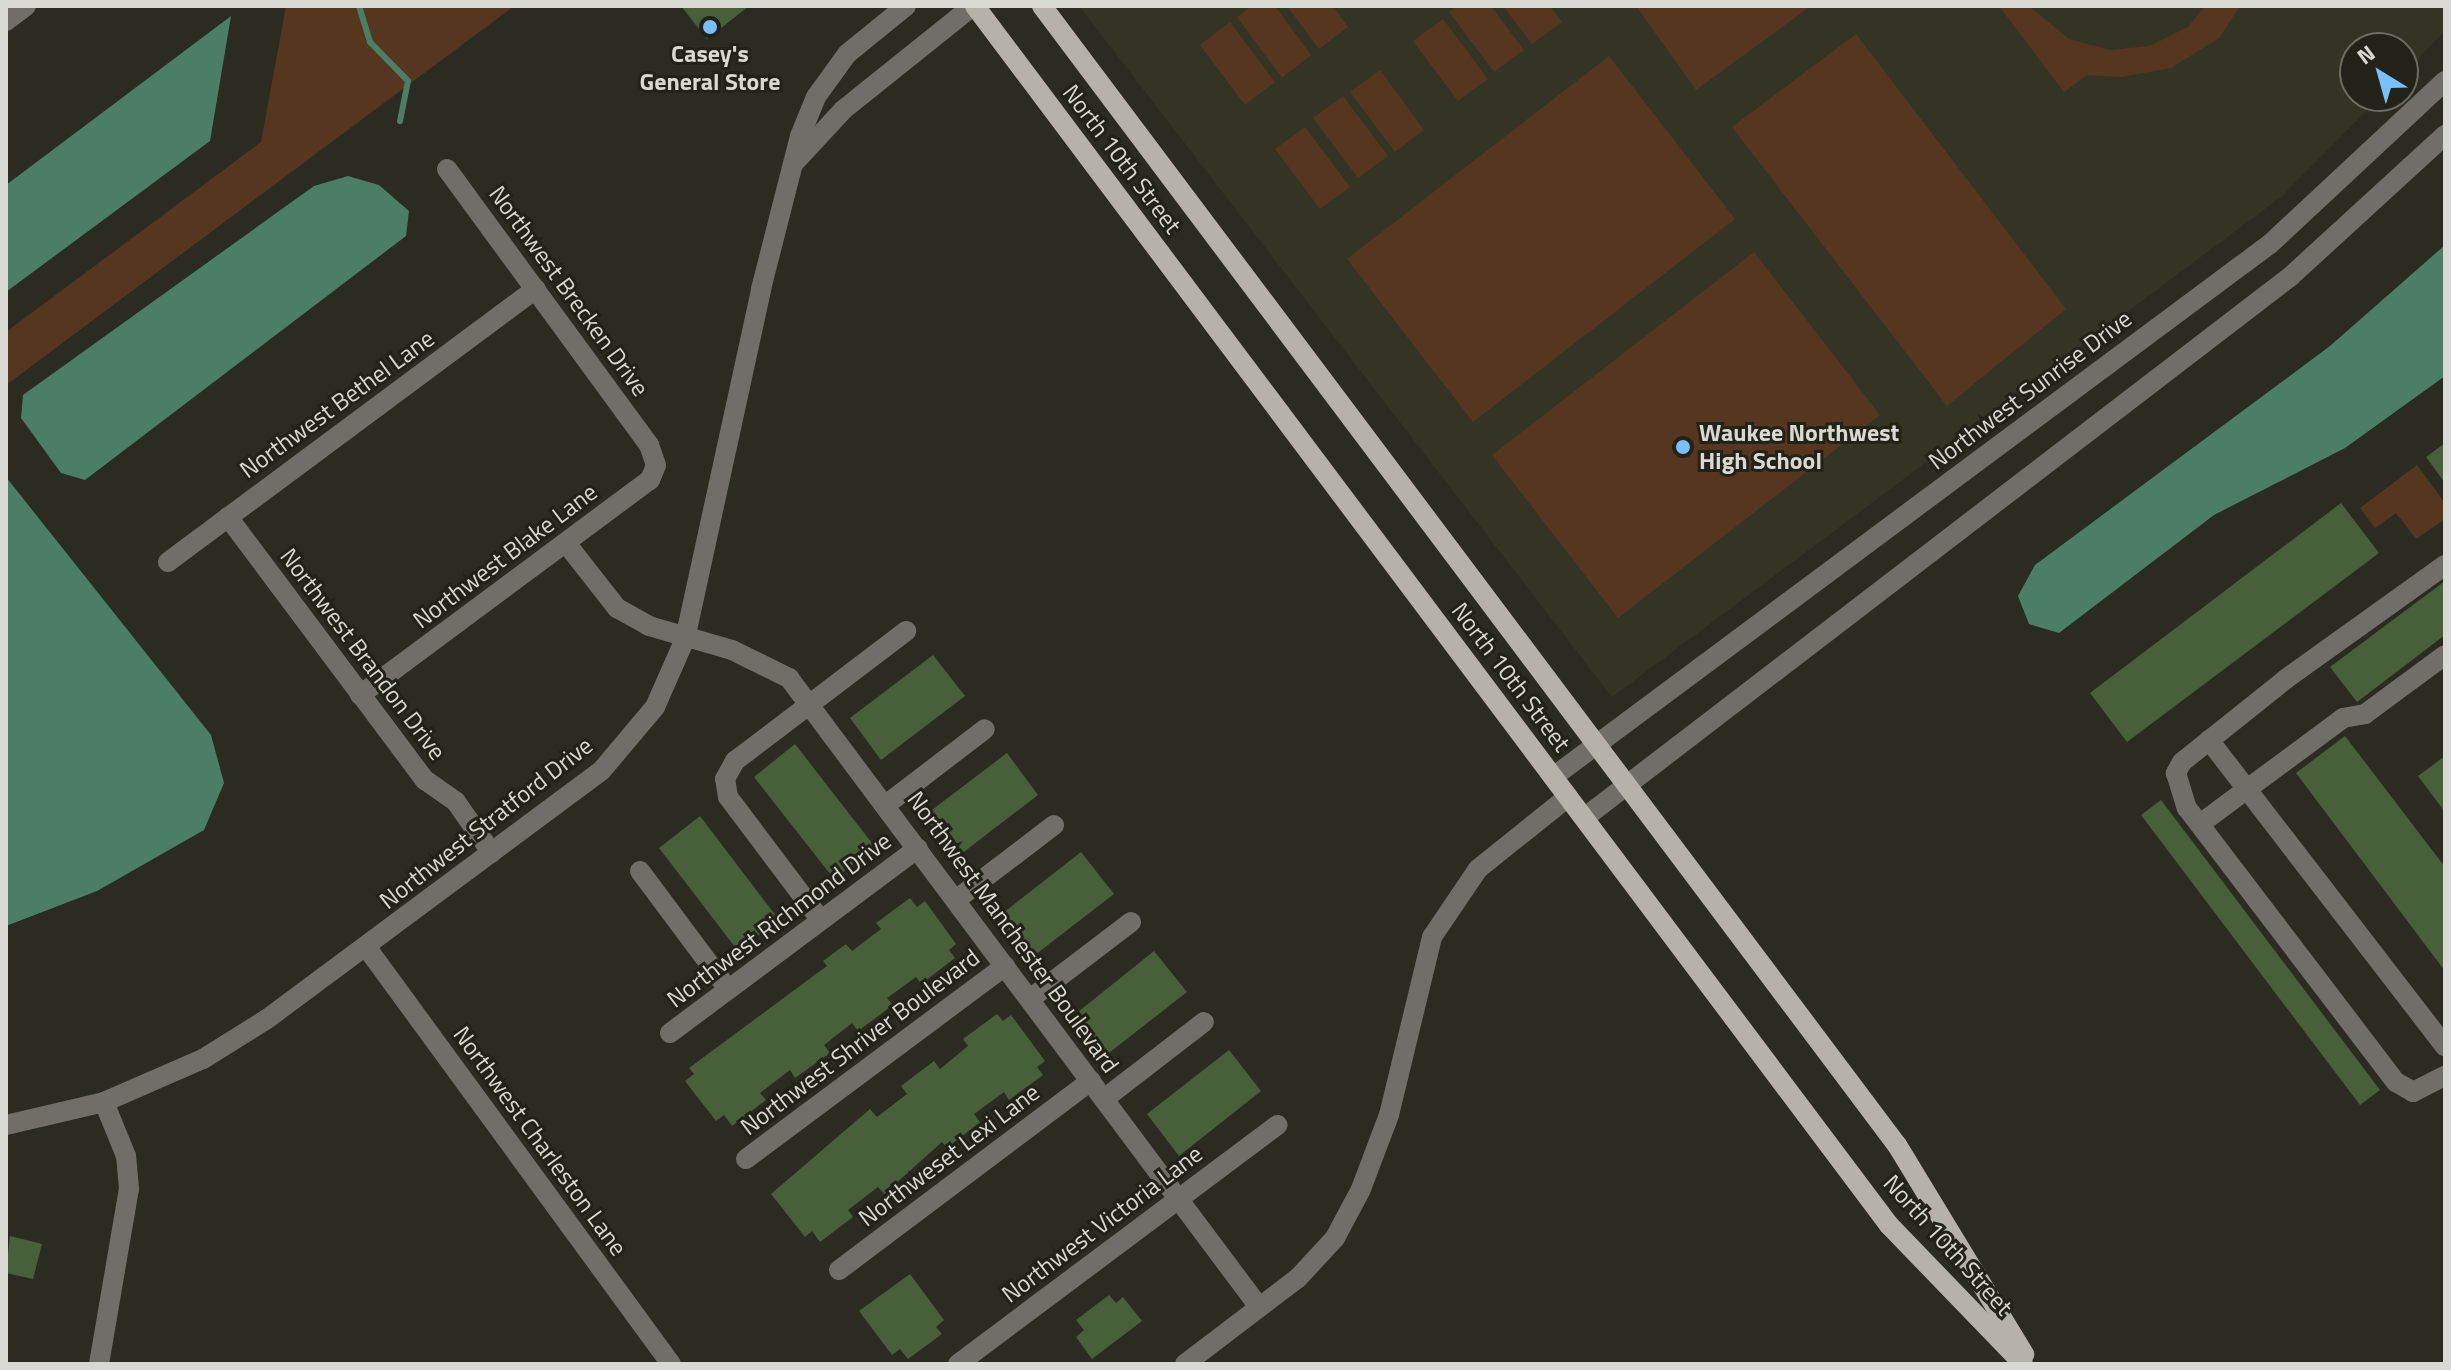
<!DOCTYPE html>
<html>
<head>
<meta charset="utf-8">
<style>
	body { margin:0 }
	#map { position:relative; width:2451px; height:1370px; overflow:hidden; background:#2b2b22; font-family:"Titillium Web",sans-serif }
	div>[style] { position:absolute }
	.built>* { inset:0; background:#343424 }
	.green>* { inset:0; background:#573620 }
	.water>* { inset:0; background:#4a7e66 }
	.stream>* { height:6px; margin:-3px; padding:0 3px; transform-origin:3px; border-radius:3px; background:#4a7e66 }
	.building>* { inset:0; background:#476039 }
	.minor>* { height:20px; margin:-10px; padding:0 10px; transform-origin:10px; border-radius:10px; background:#716e6a }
	.major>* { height:20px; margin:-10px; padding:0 10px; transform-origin:10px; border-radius:10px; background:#b7b2a9 }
	.dots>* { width:22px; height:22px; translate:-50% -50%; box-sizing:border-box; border:4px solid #222219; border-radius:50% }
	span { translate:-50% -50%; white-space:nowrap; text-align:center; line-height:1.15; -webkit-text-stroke:6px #222219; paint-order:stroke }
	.poi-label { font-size:24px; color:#d9d9d3; font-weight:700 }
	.left { translate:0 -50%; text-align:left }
	.street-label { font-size:24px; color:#d9d9d3 }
	.frame { position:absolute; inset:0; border:8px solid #d9d9d3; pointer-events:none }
	.north { position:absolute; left:2339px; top:32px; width:80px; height:80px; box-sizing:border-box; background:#222219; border:2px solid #6b6b63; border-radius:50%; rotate:323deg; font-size:22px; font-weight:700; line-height:32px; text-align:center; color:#d9d9d3 }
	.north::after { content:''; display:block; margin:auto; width:28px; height:36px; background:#79bff8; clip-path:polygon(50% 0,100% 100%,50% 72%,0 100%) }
</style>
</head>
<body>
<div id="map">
	<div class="built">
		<i style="clip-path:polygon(1079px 6px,2445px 6px,2445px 31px,2403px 74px,2403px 48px,2355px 48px,2355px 96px,2381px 96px,2281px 197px,1612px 697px)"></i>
	</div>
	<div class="green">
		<i style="clip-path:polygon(286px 6px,514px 6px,6px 385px,6px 332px,261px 142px)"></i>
		<i style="clip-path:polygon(1252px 6px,1275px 6px,1311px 55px,1282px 78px,1237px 17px)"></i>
		<i style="clip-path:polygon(1287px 6px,1333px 6px,1348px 27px,1319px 49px)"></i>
		<i style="clip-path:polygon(1457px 6px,1491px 6px,1524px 50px,1494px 72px,1449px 12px)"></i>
		<i style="clip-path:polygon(1503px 6px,1550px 6px,1562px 22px,1532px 44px)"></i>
		<i style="clip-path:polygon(1636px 6px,1811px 6px,1696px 90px)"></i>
		<i style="clip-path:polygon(1999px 6px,2029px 6px,2069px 39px,2110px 50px,2150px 46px,2188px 27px,2205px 6px,2240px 6px,2219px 38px,2171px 68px,2121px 77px,2087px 75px,2064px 92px)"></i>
		<i style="clip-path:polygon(1443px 19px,1488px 79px,1458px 101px,1413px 41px)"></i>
		<i style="clip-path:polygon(1230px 22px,1275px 82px,1245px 105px,1200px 45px)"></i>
		<i style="clip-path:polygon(1856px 34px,2066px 309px,1947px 406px,1732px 127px)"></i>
		<i style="clip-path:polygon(1609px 56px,1735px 219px,1473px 422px,1347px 259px)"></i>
		<i style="clip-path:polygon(1380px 70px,1424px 130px,1395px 152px,1350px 92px)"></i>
		<i style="clip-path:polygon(1343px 96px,1388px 156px,1358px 178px,1313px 118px)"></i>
		<i style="clip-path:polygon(1305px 127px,1350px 187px,1320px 209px,1275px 149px)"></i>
		<i style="clip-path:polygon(1754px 252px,1880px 415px,1618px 618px,1492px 455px)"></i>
		<i style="clip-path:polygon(2417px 465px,2445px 503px,2445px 519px,2416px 539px,2396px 513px,2375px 528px,2360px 508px)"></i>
	</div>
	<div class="water">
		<i style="clip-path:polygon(231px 16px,210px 141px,6px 292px,6px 185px)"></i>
		<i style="clip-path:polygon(348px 176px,379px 185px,409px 211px,406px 236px,85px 480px,61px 473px,21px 418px,23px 395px,314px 186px)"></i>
		<i style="clip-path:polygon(2445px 245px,2445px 376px,2345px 448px,2214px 515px,2059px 633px,2029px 624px,2018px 596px,2035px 565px,2330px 346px)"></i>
		<i style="clip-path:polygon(6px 477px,211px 735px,224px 783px,204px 830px,97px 891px,6px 926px)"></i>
	</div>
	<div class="stream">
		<i style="left:359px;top:6px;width:38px;rotate:73deg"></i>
		<i style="left:370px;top:42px;width:54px;rotate:45.7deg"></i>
		<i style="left:408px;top:81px;width:41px;rotate:101.3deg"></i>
	</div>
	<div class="building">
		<i style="clip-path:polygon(681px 6px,749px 6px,707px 39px)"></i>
		<i style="clip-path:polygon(2445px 443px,2445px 483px,2426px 457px)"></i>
		<i style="clip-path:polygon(2341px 503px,2379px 553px,2127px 742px,2090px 693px)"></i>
		<i style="clip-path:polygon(2445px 581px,2445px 635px,2357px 702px,2330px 667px)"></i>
		<i style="clip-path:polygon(933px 655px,965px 696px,881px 760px,850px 718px)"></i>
		<i style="clip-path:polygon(2345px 736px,2445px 867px,2445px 971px,2296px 773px)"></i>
		<i style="clip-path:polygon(795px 744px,875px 847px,834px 879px,754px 777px)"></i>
		<i style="clip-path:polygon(1007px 753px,1038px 795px,956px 858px,924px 816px)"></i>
		<i style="clip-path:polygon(2445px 756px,2445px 812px,2418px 776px)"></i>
		<i style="clip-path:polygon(2161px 800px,2380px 1090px,2360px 1105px,2141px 815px)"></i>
		<i style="clip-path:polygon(700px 816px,779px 920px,738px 951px,659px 848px)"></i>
		<i style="clip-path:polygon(1081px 852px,1114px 894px,1031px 958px,999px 916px)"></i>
		<i style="clip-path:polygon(910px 898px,917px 907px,925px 901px,956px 944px,949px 950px,955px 958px,921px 984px,916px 977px,887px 998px,893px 1005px,858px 1031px,852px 1023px,824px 1045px,830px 1053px,795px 1078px,790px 1070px,760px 1093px,766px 1100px,732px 1126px,724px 1115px,716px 1121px,685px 1081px,694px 1074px,689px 1068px,816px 974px,827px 966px,823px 961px,846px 944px,852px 951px,881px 929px,876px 923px)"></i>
		<i style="clip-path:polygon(1154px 951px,1187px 992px,1105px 1056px,1073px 1016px)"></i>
		<i style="clip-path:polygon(997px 1014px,1003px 1021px,1011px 1015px,1045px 1061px,1037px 1067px,1043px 1075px,1009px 1100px,1004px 1092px,974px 1114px,980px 1122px,947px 1148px,942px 1142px,884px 1194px,878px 1187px,848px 1210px,853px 1217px,820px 1242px,812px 1231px,805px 1237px,771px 1194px,870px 1109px,877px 1117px,907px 1094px,901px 1086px,934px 1061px,940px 1069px,968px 1046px,963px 1039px)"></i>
		<i style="clip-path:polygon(1229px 1050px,1261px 1091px,1179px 1156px,1147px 1114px)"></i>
		<i style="clip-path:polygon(10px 1236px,42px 1244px,33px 1279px,6px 1273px)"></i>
		<i style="clip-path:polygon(910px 1274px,944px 1320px,936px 1327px,942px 1334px,908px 1359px,900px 1349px,892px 1355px,859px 1311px)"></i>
		<i style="clip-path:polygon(1109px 1295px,1116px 1303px,1123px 1297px,1142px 1321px,1092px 1359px,1076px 1337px,1084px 1330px,1076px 1320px)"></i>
	</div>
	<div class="minor">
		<i style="left:6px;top:21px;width:25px;rotate:-37deg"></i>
		<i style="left:794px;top:163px;width:72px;rotate:-47.2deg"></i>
		<i style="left:843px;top:110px;width:166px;rotate:-38.7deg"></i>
		<i style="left:228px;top:517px;width:329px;rotate:53.2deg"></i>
		<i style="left:425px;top:780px;width:38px;rotate:35deg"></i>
		<i style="left:456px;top:802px;width:62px;rotate:54.8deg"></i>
		<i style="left:566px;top:543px;width:83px;rotate:51.9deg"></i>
		<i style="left:617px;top:608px;width:37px;rotate:29deg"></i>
		<i style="left:649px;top:626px;width:86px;rotate:16.1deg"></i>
		<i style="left:732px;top:650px;width:64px;rotate:26.2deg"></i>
		<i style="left:789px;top:678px;width:785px;rotate:53.23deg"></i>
		<i style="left:168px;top:562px;width:458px;rotate:-36.6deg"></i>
		<i style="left:2445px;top:565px;width:196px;rotate:144.4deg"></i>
		<i style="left:2286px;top:679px;width:133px;rotate:141.4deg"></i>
		<i style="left:2182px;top:762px;width:13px;rotate:119deg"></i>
		<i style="left:2176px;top:773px;width:37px;rotate:73deg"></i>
		<i style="left:2187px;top:808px;width:345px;rotate:52.7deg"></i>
		<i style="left:2396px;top:1082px;width:20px;rotate:30deg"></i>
		<i style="left:2413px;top:1092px;width:36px;rotate:-27deg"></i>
		<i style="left:360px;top:695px;width:361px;rotate:-36.6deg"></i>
		<i style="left:650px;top:480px;width:16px;rotate:-68deg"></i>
		<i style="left:656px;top:465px;width:21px;rotate:-109deg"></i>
		<i style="left:649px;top:445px;width:342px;rotate:-126.2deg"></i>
		<i style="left:2209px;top:740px;width:387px;rotate:52.4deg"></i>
		<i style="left:1553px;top:777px;width:893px;rotate:-36.63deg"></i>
		<i style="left:2270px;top:244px;width:239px;rotate:-43deg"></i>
		<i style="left:887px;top:804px;width:123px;rotate:-37.4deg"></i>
		<i style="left:1584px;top:818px;width:891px;rotate:-37.47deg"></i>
		<i style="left:2291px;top:276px;width:209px;rotate:-42.5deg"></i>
		<i style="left:2200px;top:824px;width:178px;rotate:-36.5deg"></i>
		<i style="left:2343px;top:718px;width:22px;rotate:-10deg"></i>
		<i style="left:2365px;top:714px;width:99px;rotate:-36.4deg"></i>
		<i style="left:640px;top:871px;width:147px;rotate:53.3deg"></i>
		<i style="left:957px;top:899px;width:122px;rotate:-37.3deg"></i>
		<i style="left:820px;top:919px;width:153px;rotate:-127deg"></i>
		<i style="left:728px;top:797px;width:18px;rotate:-99deg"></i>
		<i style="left:725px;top:779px;width:21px;rotate:-61deg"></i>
		<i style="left:735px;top:761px;width:215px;rotate:-37.2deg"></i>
		<i style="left:367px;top:948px;width:515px;rotate:53.84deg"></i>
		<i style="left:1030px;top:999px;width:127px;rotate:-37.3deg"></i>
		<i style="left:670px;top:1033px;width:309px;rotate:-36.7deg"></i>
		<i style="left:1104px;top:1099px;width:126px;rotate:-37.6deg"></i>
		<i style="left:6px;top:1125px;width:101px;rotate:-13.2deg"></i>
		<i style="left:104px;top:1102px;width:108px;rotate:-23.5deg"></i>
		<i style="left:203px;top:1059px;width:75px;rotate:-32deg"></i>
		<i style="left:267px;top:1019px;width:417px;rotate:-36.6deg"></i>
		<i style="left:602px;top:770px;width:82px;rotate:-49.9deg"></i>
		<i style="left:655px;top:707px;width:74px;rotate:-66.2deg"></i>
		<i style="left:685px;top:639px;width:358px;rotate:-77.7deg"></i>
		<i style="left:761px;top:289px;width:158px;rotate:-75.7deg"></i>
		<i style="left:800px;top:136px;width:42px;rotate:-67.7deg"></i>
		<i style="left:816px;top:97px;width:53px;rotate:-54.2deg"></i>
		<i style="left:847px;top:54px;width:76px;rotate:-39.1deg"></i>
		<i style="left:746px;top:1159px;width:323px;rotate:-36.7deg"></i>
		<i style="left:839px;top:1270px;width:315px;rotate:-36.9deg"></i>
		<i style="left:99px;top:1364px;width:178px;rotate:-80.3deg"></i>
		<i style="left:129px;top:1189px;width:33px;rotate:-95deg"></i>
		<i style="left:126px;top:1156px;width:58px;rotate:-112.2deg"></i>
		<i style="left:958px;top:1364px;width:399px;rotate:-36.8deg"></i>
		<i style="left:1185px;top:1364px;width:142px;rotate:-37.3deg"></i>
		<i style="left:1298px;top:1278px;width:54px;rotate:-47.2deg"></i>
		<i style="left:1335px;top:1238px;width:55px;rotate:-62deg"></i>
		<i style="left:1361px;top:1189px;width:79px;rotate:-69.3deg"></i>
		<i style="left:1389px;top:1115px;width:183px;rotate:-76.4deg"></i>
		<i style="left:1432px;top:937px;width:82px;rotate:-55.9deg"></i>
		<i style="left:1478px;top:869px;width:115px;rotate:-38.7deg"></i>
	</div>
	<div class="major">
		<i style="left:975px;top:6px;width:1524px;rotate:53.14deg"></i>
		<i style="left:1889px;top:1225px;width:193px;rotate:46deg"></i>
		<i style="left:1042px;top:6px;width:1424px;rotate:53.11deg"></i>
		<i style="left:1897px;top:1145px;width:245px;rotate:58.7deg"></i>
	</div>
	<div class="dots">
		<i style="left:710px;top:27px;background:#79bff8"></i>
		<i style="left:1683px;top:447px;background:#79bff8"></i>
	</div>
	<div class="poi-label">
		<span style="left:710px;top:68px">Casey's<br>General Store</span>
		<span class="left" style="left:1699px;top:447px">Waukee Northwest<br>High School</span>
	</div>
	<div class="street-label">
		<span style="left:1122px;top:159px;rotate:53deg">North 10th Street</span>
		<span style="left:569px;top:291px;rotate:54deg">Northwest Brecken Drive</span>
		<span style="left:2030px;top:390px;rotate:-37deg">Northwest Sunrise Drive</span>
		<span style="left:337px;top:404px;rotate:-36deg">Northwest Bethel Lane</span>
		<span style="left:505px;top:556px;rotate:-37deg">Northwest Blake Lane</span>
		<span style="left:363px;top:654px;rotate:53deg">Northwest Brandon Drive</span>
		<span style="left:1511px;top:677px;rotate:53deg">North 10th Street</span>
		<span style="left:486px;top:823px;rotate:-38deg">Northwest Stratford Drive</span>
		<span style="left:779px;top:920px;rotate:-37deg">Northwest Richmond Drive</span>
		<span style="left:1013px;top:932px;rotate:54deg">Northwest Manchester Boulevard</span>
		<span style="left:860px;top:1042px;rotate:-37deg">Northwest Shriver Boulevard</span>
		<span style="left:540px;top:1141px;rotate:54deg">Northwest Charleston Lane</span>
		<span style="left:949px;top:1155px;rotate:-37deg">Northweset Lexi Lane</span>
		<span style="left:1102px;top:1224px;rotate:-37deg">Northwest Victoria Lane</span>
		<span style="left:1948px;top:1245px;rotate:48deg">North 10th Street</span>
	</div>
	<div class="frame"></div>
	<div class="north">N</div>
</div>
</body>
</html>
